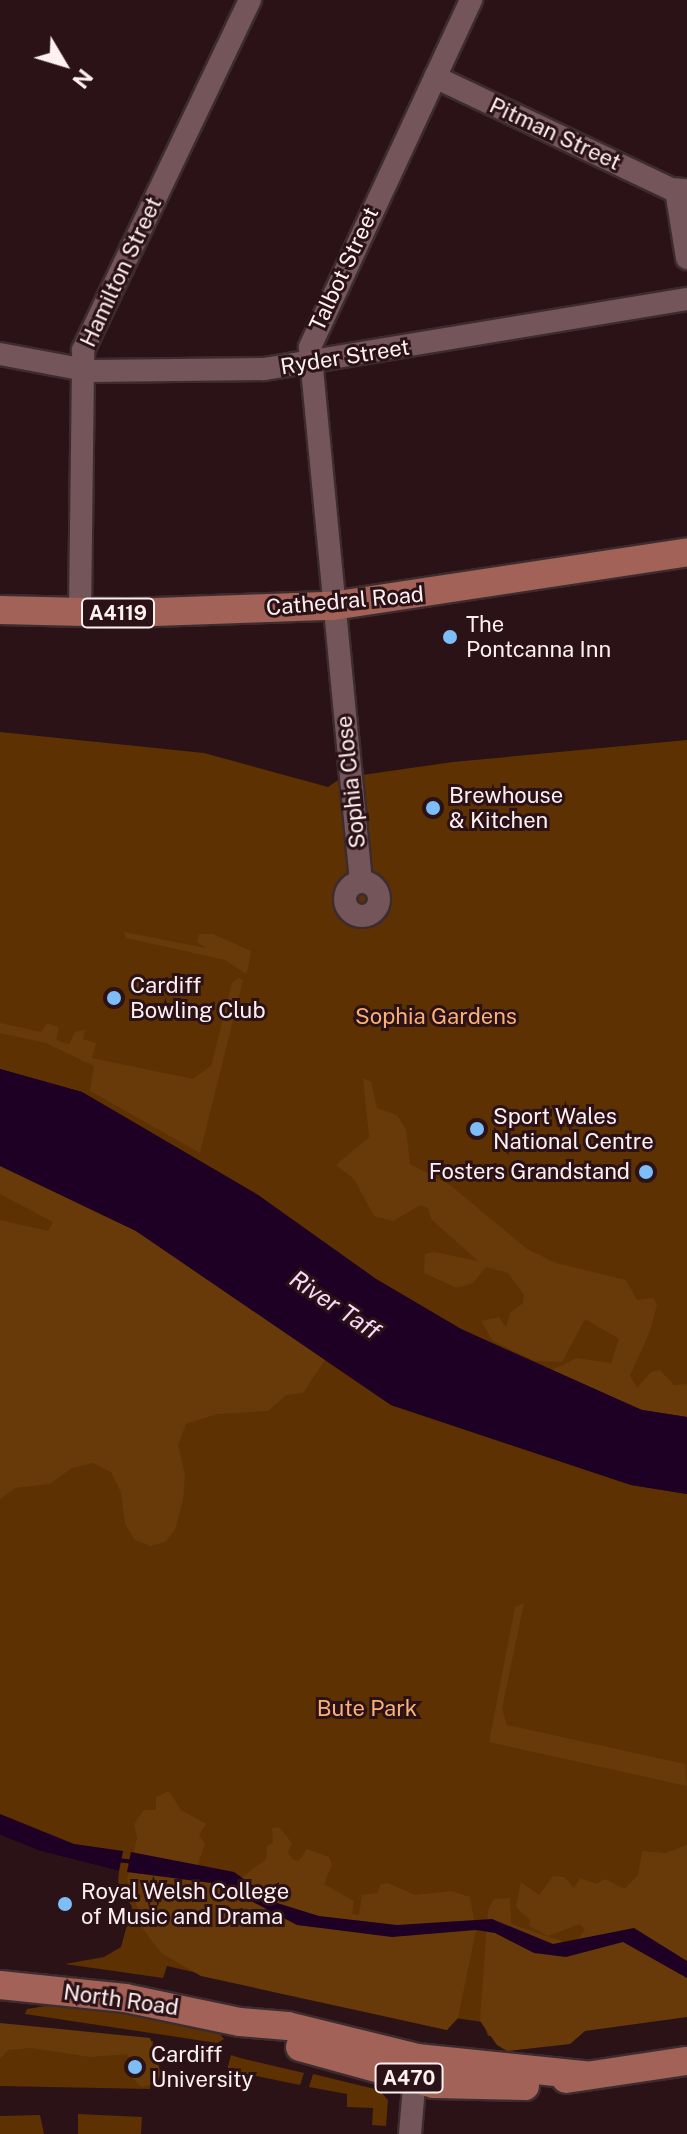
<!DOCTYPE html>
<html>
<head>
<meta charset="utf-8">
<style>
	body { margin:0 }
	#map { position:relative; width:687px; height:2134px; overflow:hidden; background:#2b1216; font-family:"Public Sans",sans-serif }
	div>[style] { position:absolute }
	.green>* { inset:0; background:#5d3101 }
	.forest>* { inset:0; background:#693a09 }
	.water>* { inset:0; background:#1d0023 }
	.stream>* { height:4px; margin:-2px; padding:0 2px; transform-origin:2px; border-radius:2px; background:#1d0023 }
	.roads { filter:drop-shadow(2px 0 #3d2c2e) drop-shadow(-2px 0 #3d2c2e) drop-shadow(0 2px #3d2c2e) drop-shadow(0 -2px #3d2c2e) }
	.minor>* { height:22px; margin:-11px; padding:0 11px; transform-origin:11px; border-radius:11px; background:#745559 }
	.minor>.ring { margin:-11px; padding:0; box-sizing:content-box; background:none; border:22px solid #745559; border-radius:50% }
	.major>* { height:28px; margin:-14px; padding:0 14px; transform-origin:14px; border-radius:14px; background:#a26257 }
	.dots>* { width:22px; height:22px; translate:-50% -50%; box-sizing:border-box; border:4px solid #2b1216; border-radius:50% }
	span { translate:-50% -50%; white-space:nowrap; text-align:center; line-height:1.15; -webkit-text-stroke:6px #2b1216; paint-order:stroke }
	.shield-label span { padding:2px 6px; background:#2b1216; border:2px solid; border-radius:6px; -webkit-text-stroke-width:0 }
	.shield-label { font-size:20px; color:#fff0f1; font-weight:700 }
	.street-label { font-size:22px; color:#fff0f1 }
	.poi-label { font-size:22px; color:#fff0f1 }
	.left { translate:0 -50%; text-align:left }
	.right { translate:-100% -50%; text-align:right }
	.park-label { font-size:22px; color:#f9b177 }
	.water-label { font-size:24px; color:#f6d9fc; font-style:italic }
	.north { position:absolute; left:24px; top:24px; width:80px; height:80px; -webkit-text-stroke:6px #2b1216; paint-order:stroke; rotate:128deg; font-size:22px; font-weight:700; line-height:32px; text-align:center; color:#fff0f1 }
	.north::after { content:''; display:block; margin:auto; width:28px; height:36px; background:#fff0f1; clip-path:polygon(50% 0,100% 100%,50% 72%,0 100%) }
</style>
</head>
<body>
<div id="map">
	<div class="green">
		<i style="clip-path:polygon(0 732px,204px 753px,328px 787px,341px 778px,453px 762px,687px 740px,687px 1417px,582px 1386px,461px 1329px,376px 1279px,258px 1195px,82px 1092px,0 1069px)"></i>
		<i style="clip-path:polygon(0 1165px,136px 1231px,391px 1405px,631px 1485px,687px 1494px,687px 2015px,488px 2036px,483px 2022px,455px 2018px,447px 2030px,167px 1966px,163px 1978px,65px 1964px,104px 1957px,121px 1947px,132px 1907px,118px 1882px,119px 1871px,40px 1851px,0 1835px)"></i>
		<i style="clip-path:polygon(52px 2005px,143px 2016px,218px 2032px,224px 2039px,217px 2043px,25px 2014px,27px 2009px)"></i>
		<i style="clip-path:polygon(0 2037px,153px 2041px,150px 2089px,0 2086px)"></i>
		<i style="clip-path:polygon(231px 2055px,240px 2058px,304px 2073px,300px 2085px,227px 2070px)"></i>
		<i style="clip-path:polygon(313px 2074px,379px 2090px,388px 2100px,386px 2126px,372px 2125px,373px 2108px,347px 2107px,347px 2094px,309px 2087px)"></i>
		<i style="clip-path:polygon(78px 2114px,142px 2117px,141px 2134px,78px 2134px)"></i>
		<i style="clip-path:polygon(40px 2115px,44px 2134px,0 2134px,0 2116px)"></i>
	</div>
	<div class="forest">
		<i style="clip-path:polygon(124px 932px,206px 948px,197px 942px,199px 934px,213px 934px,251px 951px,248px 968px,246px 974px,225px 960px,126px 938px)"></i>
		<i style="clip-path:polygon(238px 978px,243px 980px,200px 1153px,90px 1091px,94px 1066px,46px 1043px,0 1033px,0 1023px,41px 1032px,47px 1023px,59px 1027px,56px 1040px,69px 1044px,75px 1032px,85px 1030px,83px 1039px,96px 1043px,92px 1058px,193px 1079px,211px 1066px,232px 983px)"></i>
		<i style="clip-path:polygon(363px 1078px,371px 1082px,377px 1108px,397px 1115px,406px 1129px,410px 1164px,450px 1185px,527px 1249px,556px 1263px,626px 1280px,637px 1300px,653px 1298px,657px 1305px,650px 1331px,630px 1376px,637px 1388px,651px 1372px,660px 1370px,674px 1385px,687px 1384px,687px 1417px,642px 1410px,546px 1373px,577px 1358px,611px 1363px,619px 1339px,585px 1319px,562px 1362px,535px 1361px,493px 1341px,481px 1321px,499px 1317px,506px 1328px,510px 1313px,523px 1303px,524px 1295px,508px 1273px,486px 1267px,473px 1283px,457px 1288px,424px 1273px,425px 1254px,434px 1252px,478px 1261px,431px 1219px,428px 1208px,421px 1205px,393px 1221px,374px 1216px,354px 1179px,336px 1165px,369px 1137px)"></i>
		<i style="clip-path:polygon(0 1166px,136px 1231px,325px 1360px,303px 1393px,286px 1395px,268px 1411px,217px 1414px,186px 1424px,178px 1445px,185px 1474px,183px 1500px,175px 1530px,165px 1542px,151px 1546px,135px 1540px,125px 1524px,121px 1493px,111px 1472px,93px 1463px,72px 1468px,50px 1484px,15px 1488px,0 1499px,0 1220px,48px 1231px,53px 1222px,0 1194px)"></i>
		<i style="clip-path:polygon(524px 1603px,502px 1709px,507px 1725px,685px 1764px,687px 1786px,489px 1742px,515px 1607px)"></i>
		<i style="clip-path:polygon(169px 1791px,181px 1810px,206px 1824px,199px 1835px,205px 1844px,197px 1867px,237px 1881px,266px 1859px,267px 1846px,273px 1843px,272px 1828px,279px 1827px,292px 1843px,288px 1852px,293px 1860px,299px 1861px,307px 1849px,329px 1857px,332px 1865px,324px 1884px,354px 1901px,352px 1914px,359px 1915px,362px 1895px,378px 1893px,380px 1885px,388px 1883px,415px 1895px,451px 1891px,470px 1897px,476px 1930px,458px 2018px,447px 2030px,201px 1976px,161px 1953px,137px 1921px,138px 1909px,127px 1880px,137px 1838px,134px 1824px,144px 1810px,156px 1810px,156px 1797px)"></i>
		<i style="clip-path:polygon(687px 1845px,687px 2017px,585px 2031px,570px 2044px,507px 2051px,497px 2045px,480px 2021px,488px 1910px,494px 1899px,510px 1898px,511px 1924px,573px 1945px,585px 1930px,580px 1924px,548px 1936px,529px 1926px,530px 1920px,516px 1907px,521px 1882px,539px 1895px,553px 1876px,564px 1877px,574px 1888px,580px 1878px,597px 1884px,605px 1879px,624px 1889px,638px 1875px,642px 1851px,666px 1853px)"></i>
		<i style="clip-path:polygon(0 2023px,150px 2038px,161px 2073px,157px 2083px,142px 2087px,132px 2078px,128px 2054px,90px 2057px,31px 2048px,8px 2050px,0 2059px)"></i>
	</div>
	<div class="water">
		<i style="clip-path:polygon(0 1069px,82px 1092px,258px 1195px,376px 1279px,461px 1329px,642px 1410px,687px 1417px,687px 1494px,631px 1485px,391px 1405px,136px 1231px,0 1166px)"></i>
		<i style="clip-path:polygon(0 1814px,74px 1844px,123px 1851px,119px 1871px,40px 1851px,0 1835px)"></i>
		<i style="clip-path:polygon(131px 1852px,234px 1872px,277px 1903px,319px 1916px,397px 1925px,492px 1919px,553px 1944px,634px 1928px,687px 1961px,687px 1978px,623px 1942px,566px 1957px,534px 1953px,495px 1933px,476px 1930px,392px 1937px,297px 1925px,219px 1884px,127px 1872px)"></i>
	</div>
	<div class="stream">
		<i style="left:116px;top:1860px;width:19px;rotate:6deg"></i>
	</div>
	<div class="roads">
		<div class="minor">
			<i style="left:435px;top:77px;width:261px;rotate:25.4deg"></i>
			<i style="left:671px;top:189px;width:16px;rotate:4deg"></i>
			<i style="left:676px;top:190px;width:69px;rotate:80.8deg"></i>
			<i style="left:0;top:354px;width:93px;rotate:10.6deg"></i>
			<i style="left:91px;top:371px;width:173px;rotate:-0.7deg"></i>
			<i style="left:264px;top:369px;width:429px;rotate:-9.4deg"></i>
			<i style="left:80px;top:613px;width:263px;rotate:-89.3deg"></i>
			<i style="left:83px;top:350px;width:388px;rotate:-64.5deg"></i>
			<i style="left:361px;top:882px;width:537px;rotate:-95.45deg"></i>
			<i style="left:310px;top:347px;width:383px;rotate:-65.1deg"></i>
			<i class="ring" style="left:345px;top:882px;width:12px;height:12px"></i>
			<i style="left:410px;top:2134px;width:71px;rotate:-85.2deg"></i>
		</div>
		<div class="major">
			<i style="left:0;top:610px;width:127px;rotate:1.4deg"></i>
			<i style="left:127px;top:613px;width:205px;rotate:-2deg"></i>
			<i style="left:332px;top:606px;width:359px;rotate:-8.6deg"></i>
			<i style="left:0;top:1985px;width:126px;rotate:5.9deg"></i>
			<i style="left:125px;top:1998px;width:117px;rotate:11.8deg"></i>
			<i style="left:240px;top:2022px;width:48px;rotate:4.8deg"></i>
			<i style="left:288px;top:2026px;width:133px;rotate:13.9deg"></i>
			<i style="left:417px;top:2058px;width:169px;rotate:5.8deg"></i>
			<i style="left:300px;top:2047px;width:139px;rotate:15.4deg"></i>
			<i style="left:434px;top:2084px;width:91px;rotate:1.3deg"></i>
			<i style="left:566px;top:2079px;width:122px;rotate:-8.5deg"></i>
		</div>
	</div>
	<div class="dots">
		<i style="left:450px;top:637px;background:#7dbef9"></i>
		<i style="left:433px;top:808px;background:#7dbef9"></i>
		<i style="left:114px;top:998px;background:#7dbef9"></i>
		<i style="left:477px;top:1129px;background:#7dbef9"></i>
		<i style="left:646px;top:1172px;background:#7dbef9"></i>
		<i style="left:65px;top:1904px;background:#7dbef9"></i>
		<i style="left:135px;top:2067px;background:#7dbef9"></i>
	</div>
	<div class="shield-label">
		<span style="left:118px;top:613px">A4119</span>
		<span style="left:409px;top:2078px">A470</span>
	</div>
	<div class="street-label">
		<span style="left:555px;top:134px;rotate:25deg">Pitman Street</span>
		<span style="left:344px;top:269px;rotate:-65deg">Talbot Street</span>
		<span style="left:121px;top:272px;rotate:-65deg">Hamilton Street</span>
		<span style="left:345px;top:357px;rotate:-9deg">Ryder Street</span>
		<span style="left:345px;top:601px;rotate:-5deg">Cathedral Road</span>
		<span style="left:351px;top:782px;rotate:-96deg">Sophia Close</span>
		<span style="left:121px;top:2000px;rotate:8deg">North Road</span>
	</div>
	<div class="poi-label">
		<span class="left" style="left:466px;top:637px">The<br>Pontcanna Inn</span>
		<span class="left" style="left:449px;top:808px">Brewhouse<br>&amp; Kitchen</span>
		<span class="left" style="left:130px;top:998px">Cardiff<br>Bowling Club</span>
		<span class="left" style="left:493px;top:1129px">Sport Wales<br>National Centre</span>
		<span class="right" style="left:630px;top:1172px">Fosters Grandstand</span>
		<span class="left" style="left:81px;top:1904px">Royal Welsh College<br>of Music and Drama</span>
		<span class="left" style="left:151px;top:2067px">Cardiff<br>University</span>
	</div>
	<div class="park-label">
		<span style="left:436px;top:1017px">Sophia Gardens</span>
		<span style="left:367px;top:1709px">Bute Park</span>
	</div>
	<div class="water-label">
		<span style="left:335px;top:1305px;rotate:34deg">River Taff</span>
	</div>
	<div class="north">N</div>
</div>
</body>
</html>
